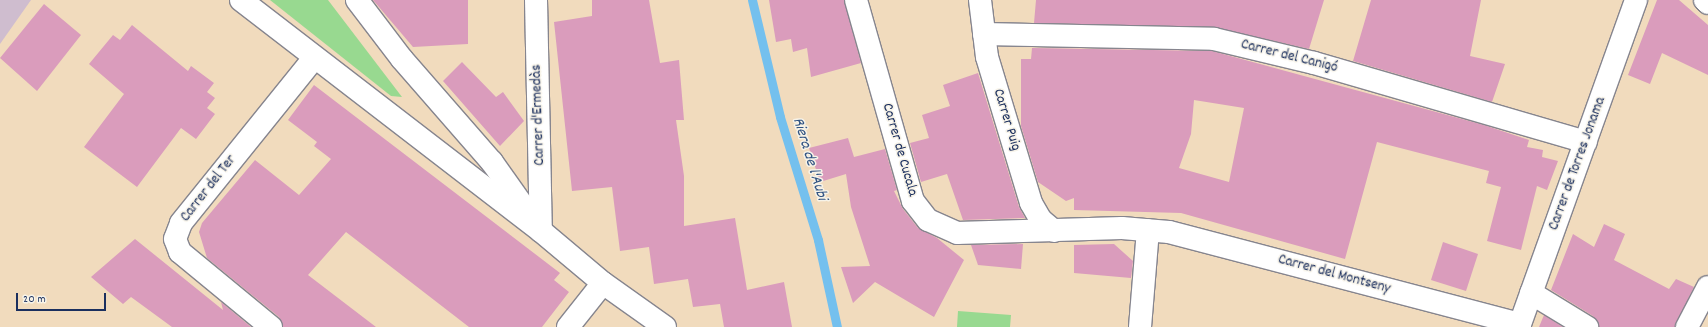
<!DOCTYPE html>
<html>
<head>
<meta charset="utf-8">
<style>
	body { margin:0 }
	#map { position:relative; width:1708px; height:327px; overflow:hidden; background:#f1dbbd; font-family:Dekko,sans-serif }
	div>[style] { position:absolute }
	.industrial>* { inset:0; background:#cfbdcf }
	.green>* { inset:0; background:#98d990 }
	.stream>* { height:9px; margin:-4.5px; padding:0 4.5px; transform-origin:4.5px; border-radius:4.5px; background:#74c0ee }
	.building>* { inset:0; background:#da9cbc }
	.roads { filter:drop-shadow(1px 0 #86858e) drop-shadow(-1px 0 #86858e) drop-shadow(0 1px #86858e) drop-shadow(0 -1px #86858e) }
	.street>* { height:22px; margin:-11px; padding:0 11px; transform-origin:11px; border-radius:11px; background:#fff }
	.secondary>* { height:22px; margin:-11px; padding:0 11px; transform-origin:11px; border-radius:11px; background:#fff }
	span { translate:-50% -50%; white-space:nowrap; text-align:center; line-height:1.15; -webkit-text-stroke:3px #f7f3e8; paint-order:stroke }
	.street-label { font-size:15px; color:#1b2f5e }
	.water-label { font-size:16px; color:#315382; font-style:italic }
	.scale { position:absolute; left:16px; top:293px; width:90px; height:18px; box-sizing:border-box; border:2px solid #1b2f5e; border-top:0; padding-left:5px; font-size:12px; line-height:14px; white-space:nowrap; color:#1b2f5e; -webkit-text-stroke:3px #f7f3e8; paint-order:stroke }
</style>
</head>
<body>
<div id="map">
	<div class="industrial">
		<i style="clip-path:polygon(0 0,31px 0,0 44px)"></i>
	</div>
	<div class="green">
		<i style="clip-path:polygon(270px 0,328px 0,402px 97px,391px 96px)"></i>
		<i style="clip-path:polygon(958px 311px,1011px 315px,1010px 327px,957px 327px)"></i>
	</div>
	<div class="stream">
		<i style="left:752px;top:0;width:120px;rotate:76.5deg"></i>
		<i style="left:780px;top:117px;width:129px;rotate:72.8deg"></i>
		<i style="left:818px;top:240px;width:89px;rotate:77.7deg"></i>
	</div>
	<div class="building">
		<i style="clip-path:polygon(373px 0,468px 0,468px 44px,413px 47px)"></i>
		<i style="clip-path:polygon(592px 0,649px 0,660px 63px,679px 60px,684px 120px,676px 120px,684px 176px,684px 226px,735px 218px,747px 290px,784px 282px,792px 327px,724px 327px,720px 304px,693px 307px,688px 279px,654px 284px,649px 247px,620px 251px,612px 187px,572px 191px,554px 22px,592px 16px)"></i>
		<i style="clip-path:polygon(769px 0,844px 0,861px 63px,811px 77px,807px 48px,793px 52px,791px 39px,776px 42px)"></i>
		<i style="clip-path:polygon(1036px 0,1324px 0,1309px 49px,1214px 27px,1034px 23px)"></i>
		<i style="clip-path:polygon(1371px 0,1481px 0,1470px 56px,1505px 64px,1492px 102px,1353px 61px)"></i>
		<i style="clip-path:polygon(1657px 0,1679px 0,1708px 25px,1708px 75px,1662px 53px,1650px 84px,1628px 75px)"></i>
		<i style="clip-path:polygon(44px 4px,81px 35px,37px 91px,0 58px)"></i>
		<i style="clip-path:polygon(132px 25px,188px 71px,191px 66px,214px 83px,207px 92px,215px 98px,207px 108px,215px 114px,196px 139px,181px 128px,137px 187px,84px 147px,124px 94px,89px 64px,113px 35px,120px 40px)"></i>
		<i style="clip-path:polygon(evenodd,1032px 48px,1212px 51px,1484px 125px,1529px 140px,1527px 147px,1543px 150px,1542px 157px,1558px 161px,1547px 190px,1537px 186px,1521px 250px,1487px 241px,1501px 187px,1486px 183px,1489px 171px,1377px 142px,1345px 259px,1181px 213px,1074px 210px,1074px 198px,1066px 201px,1038px 182px,1021px 126px,1021px 59px,1031px 59px,1032px 48px,1194px 100px,1244px 108px,1229px 182px,1179px 168px,1191px 134px,1194px 100px)"></i>
		<i style="clip-path:polygon(462px 62px,496px 97px,503px 92px,524px 121px,500px 146px,443px 81px)"></i>
		<i style="clip-path:polygon(978px 73px,1019px 207px,1025px 218px,963px 220px,947px 174px,921px 182px,910px 143px,929px 138px,922px 115px,950px 106px,943px 85px)"></i>
		<i style="clip-path:polygon(314px 85px,560px 273px,554px 280px,569px 292px,542px 327px,469px 327px,346px 232px,308px 275px,376px 327px,283px 327px,279px 317px,207px 258px,199px 232px,202px 223px,255px 160px,299px 195px,331px 159px,314px 146px,317px 142px,288px 120px)"></i>
		<i style="clip-path:polygon(848px 138px,854px 157px,885px 149px,897px 190px,894px 191px,903px 209px,918px 228px,937px 238px,964px 260px,934px 317px,875px 282px,853px 303px,841px 267px,870px 266px,851px 207px,846px 174px,820px 182px,809px 148px)"></i>
		<i style="clip-path:polygon(1604px 224px,1625px 234px,1614px 260px,1669px 289px,1676px 279px,1694px 287px,1675px 327px,1599px 327px,1593px 316px,1551px 290px,1573px 234px,1594px 247px)"></i>
		<i style="clip-path:polygon(135px 239px,223px 310px,221px 302px,251px 327px,172px 327px,131px 297px,123px 304px,91px 277px)"></i>
		<i style="clip-path:polygon(1443px 242px,1478px 254px,1466px 291px,1431px 280px)"></i>
		<i style="clip-path:polygon(1023px 244px,1021px 269px,978px 265px,971px 245px)"></i>
		<i style="clip-path:polygon(1114px 244px,1133px 261px,1131px 278px,1074px 273px,1074px 245px)"></i>
		<i style="clip-path:polygon(1544px 315px,1563px 327px,1539px 327px)"></i>
	</div>
	<div class="roads">
		<div class="street">
			<i style="left:536px;top:0;width:231px;rotate:88.8deg"></i>
			<i style="left:856px;top:0;width:209px;rotate:74.2deg"></i>
			<i style="left:913px;top:201px;width:24px;rotate:52deg"></i>
			<i style="left:928px;top:220px;width:32px;rotate:24deg"></i>
			<i style="left:957px;top:233px;width:165px;rotate:-1.7deg"></i>
			<i style="left:1122px;top:228px;width:47px;rotate:4.9deg"></i>
			<i style="left:1169px;top:232px;width:363px;rotate:14.7deg"></i>
			<i style="left:980px;top:0;width:57px;rotate:83deg"></i>
			<i style="left:987px;top:57px;width:152px;rotate:73.2deg"></i>
			<i style="left:1031px;top:203px;width:20px;rotate:60deg"></i>
			<i style="left:1041px;top:220px;width:17px;rotate:40deg"></i>
			<i style="left:1705px;top:0;width:4px;rotate:45deg"></i>
			<i style="left:984px;top:34px;width:230px;rotate:1.2deg"></i>
			<i style="left:1214px;top:39px;width:103px;rotate:13.5deg"></i>
			<i style="left:1314px;top:63px;width:283px;rotate:16.2deg"></i>
			<i style="left:1531px;top:293px;width:66px;rotate:31.3deg"></i>
			<i style="left:271px;top:327px;width:118px;rotate:-140.5deg"></i>
			<i style="left:180px;top:252px;width:14px;rotate:-111deg"></i>
			<i style="left:175px;top:239px;width:17px;rotate:-69deg"></i>
			<i style="left:181px;top:223px;width:212px;rotate:-51.1deg"></i>
			<i style="left:568px;top:327px;width:56px;rotate:-51.5deg"></i>
			<i style="left:1140px;top:327px;width:97px;rotate:-85.3deg"></i>
			<i style="left:1519px;top:327px;width:347px;rotate:-70.3deg"></i>
			<i style="left:1687px;top:327px;width:45px;rotate:-62.3deg"></i>
		</div>
		<div class="secondary">
			<i style="left:241px;top:0;width:379px;rotate:37.6deg"></i>
			<i style="left:541px;top:231px;width:81px;rotate:40deg"></i>
			<i style="left:603px;top:283px;width:76px;rotate:35.4deg"></i>
			<i style="left:357px;top:0;width:74px;rotate:52.7deg"></i>
			<i style="left:402px;top:59px;width:137px;rotate:48.9deg"></i>
			<i style="left:492px;top:162px;width:67px;rotate:54.7deg"></i>
		</div>
	</div>
	<div class="street-label">
		<span style="left:1289px;top:57px;rotate:14deg">Carrer del Canigó</span>
		<span style="left:539px;top:115px;rotate:-92deg">Carrer d'Ermedàs</span>
		<span style="left:1006px;top:120px;rotate:73deg">Carrer Puig</span>
		<span style="left:899px;top:150px;rotate:74deg">Carrer de Cucala</span>
		<span style="left:1578px;top:164px;rotate:-70deg">Carrer de Torres Jonama</span>
		<span style="left:209px;top:189px;rotate:-52deg">Carrer del Ter</span>
		<span style="left:1334px;top:275px;rotate:15deg">Carrer del Montseny</span>
	</div>
	<div class="water-label">
		<span style="left:809px;top:159px;rotate:73deg">Riera de l'Aubi</span>
	</div>
	<div class="scale">20 m</div>
</div>
</body>
</html>
